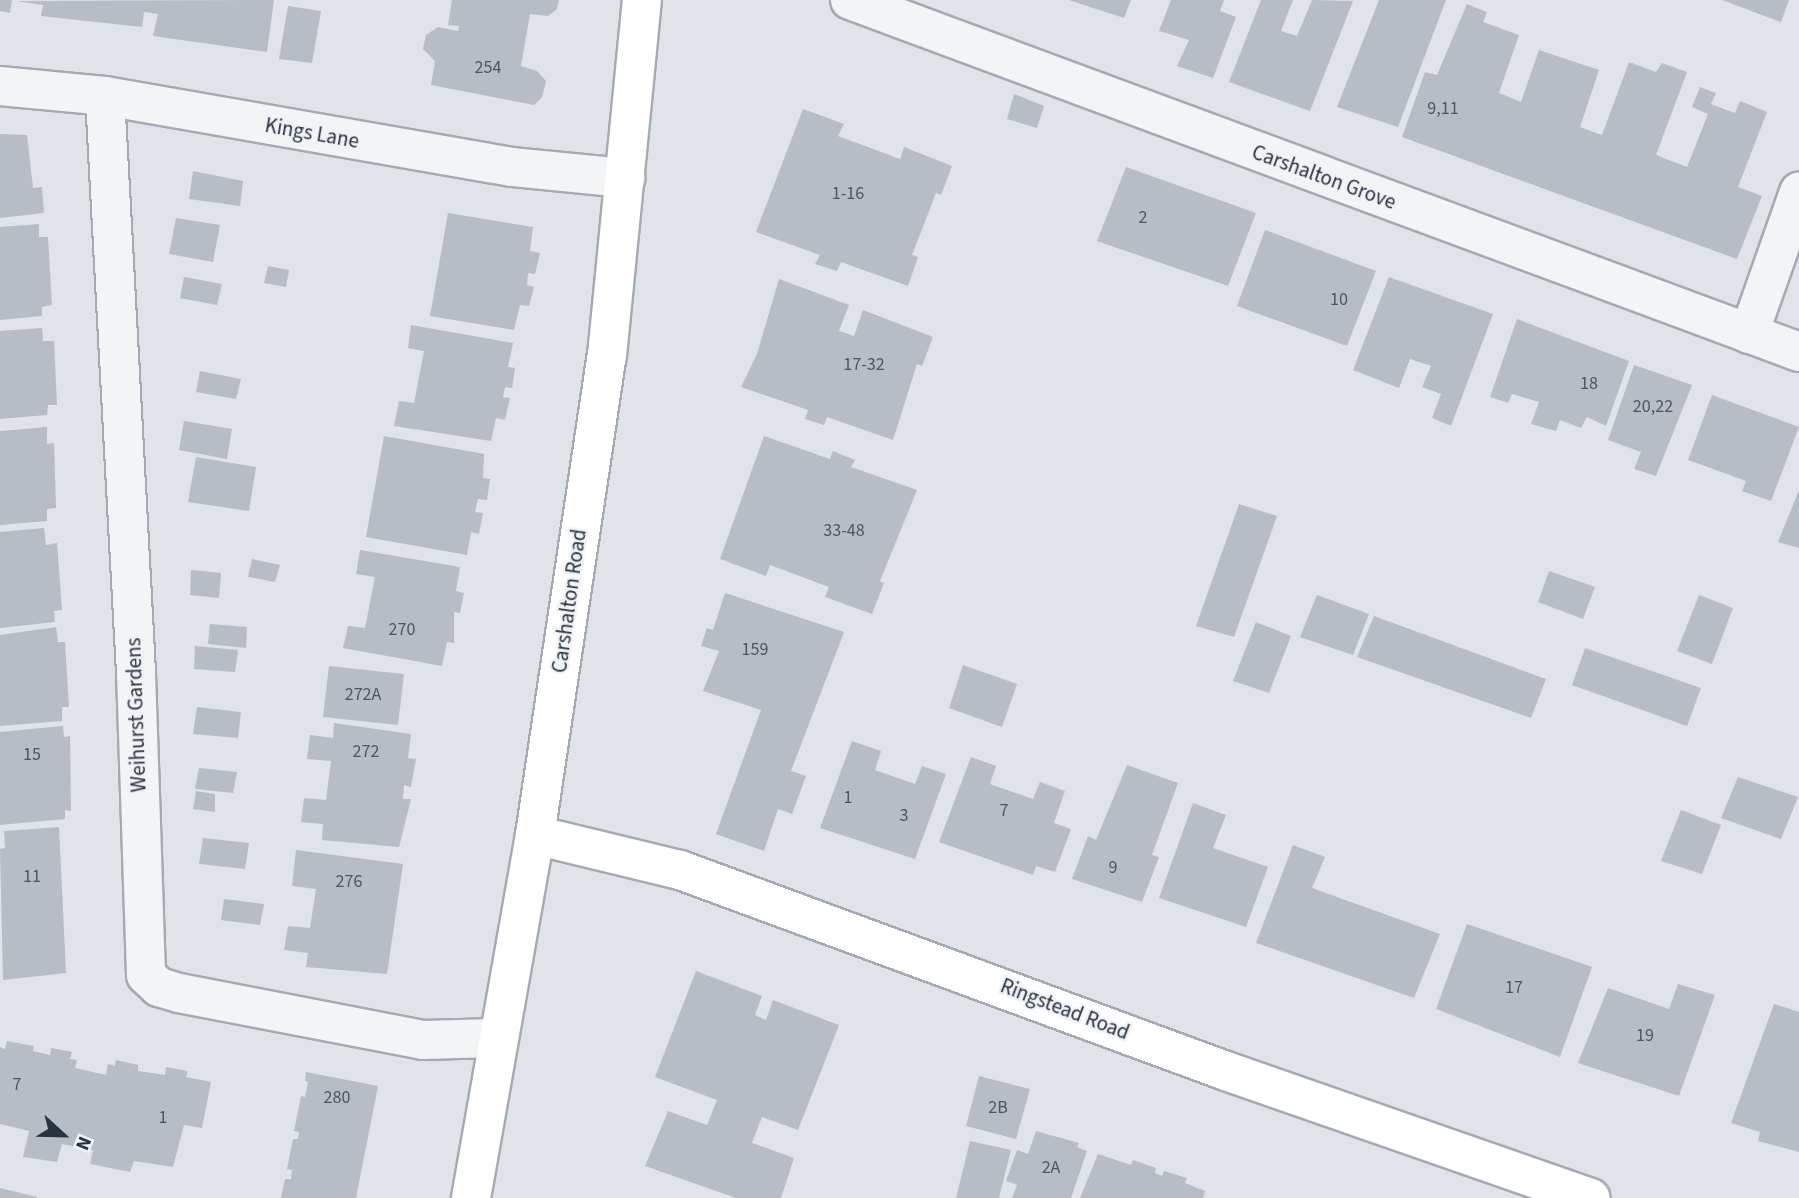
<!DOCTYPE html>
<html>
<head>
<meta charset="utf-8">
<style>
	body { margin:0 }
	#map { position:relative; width:1799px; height:1198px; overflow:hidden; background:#e0e3e8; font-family:"Source Sans 3",sans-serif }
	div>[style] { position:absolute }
	.building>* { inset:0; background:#b7bdc4 }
	.roads { filter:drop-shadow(2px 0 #a5aab2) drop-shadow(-2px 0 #a5aab2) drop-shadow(0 2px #a5aab2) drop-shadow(0 -2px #a5aab2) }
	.street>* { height:38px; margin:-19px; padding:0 19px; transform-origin:19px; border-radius:19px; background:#f2f4f6 }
	.secondary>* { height:38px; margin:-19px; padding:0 19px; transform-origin:19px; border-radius:19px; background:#fff }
	.highway>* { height:38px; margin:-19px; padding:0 19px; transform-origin:19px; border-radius:19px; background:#fff }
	span { translate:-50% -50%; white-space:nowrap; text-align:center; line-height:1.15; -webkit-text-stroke:5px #eff2f6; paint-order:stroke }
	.number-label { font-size:18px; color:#4c5560 }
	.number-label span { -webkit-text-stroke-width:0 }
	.street-label { font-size:21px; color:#29323e }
	.north { position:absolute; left:28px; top:1100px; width:70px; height:70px; -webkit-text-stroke:5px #eff2f6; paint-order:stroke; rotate:112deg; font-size:19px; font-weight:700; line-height:28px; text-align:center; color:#29323e }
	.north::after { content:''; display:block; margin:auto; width:24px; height:32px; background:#29323e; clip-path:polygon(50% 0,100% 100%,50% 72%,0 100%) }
</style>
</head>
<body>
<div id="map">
	<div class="building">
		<i style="clip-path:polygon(0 0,12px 0,10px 13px,0 11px)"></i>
		<i style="clip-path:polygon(274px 0,267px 52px,153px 36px,158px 14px,144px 12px,142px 27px,41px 16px,43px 5px,16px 1px)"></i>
		<i style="clip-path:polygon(452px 0,559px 0,557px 9px,548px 16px,530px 14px,521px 66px,537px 71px,546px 81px,542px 97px,534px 105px,431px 85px,435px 61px,423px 49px,426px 35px,438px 27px,458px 31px,459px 26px,448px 25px)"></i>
		<i style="clip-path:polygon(1069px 0,1131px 0,1124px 18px)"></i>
		<i style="clip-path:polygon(1171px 0,1224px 0,1220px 11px,1236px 17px,1213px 78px,1177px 66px,1189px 40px,1159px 31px)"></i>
		<i style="clip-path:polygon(1261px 0,1293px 0,1281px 31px,1297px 36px,1312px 0,1353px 1px,1310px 111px,1229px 82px)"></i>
		<i style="clip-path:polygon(1379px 0,1446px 0,1398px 127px,1337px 107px)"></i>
		<i style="clip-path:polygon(1722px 0,1789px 0,1781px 22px)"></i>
		<i style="clip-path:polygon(1467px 4px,1487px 12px,1483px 22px,1519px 35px,1499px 93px,1521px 102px,1539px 50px,1599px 70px,1580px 127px,1602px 135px,1629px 62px,1656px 72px,1662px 63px,1687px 72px,1656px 155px,1687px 167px,1708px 114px,1692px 107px,1700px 87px,1716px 93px,1711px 104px,1735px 113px,1740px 101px,1767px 112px,1738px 187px,1762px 196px,1737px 259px,1402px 137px,1425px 72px,1437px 75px)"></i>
		<i style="clip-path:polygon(288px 6px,321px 11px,312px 63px,279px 59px)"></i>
		<i style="clip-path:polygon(1014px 94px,1044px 106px,1037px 128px,1007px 119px)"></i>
		<i style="clip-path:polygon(803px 109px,844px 124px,838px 136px,900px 159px,904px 147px,952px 166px,941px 195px,936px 193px,912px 255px,918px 257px,908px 286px,841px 262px,837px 271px,815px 264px,820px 255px,756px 232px)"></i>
		<i style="clip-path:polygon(0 134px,27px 135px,33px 188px,42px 187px,44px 213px,0 218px)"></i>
		<i style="clip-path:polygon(1126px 167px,1256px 213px,1228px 286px,1097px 241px)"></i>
		<i style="clip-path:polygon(193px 171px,243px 181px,240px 206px,189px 199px)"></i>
		<i style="clip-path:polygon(448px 213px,533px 227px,530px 251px,540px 253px,535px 274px,528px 273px,527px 285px,534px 287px,529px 306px,520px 305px,514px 330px,430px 316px)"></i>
		<i style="clip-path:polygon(176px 218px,220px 225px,213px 262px,169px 254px)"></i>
		<i style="clip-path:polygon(39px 224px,39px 237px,48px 237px,52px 305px,42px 307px,42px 316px,0 320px,0 227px)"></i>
		<i style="clip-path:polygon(1265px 230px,1376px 271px,1347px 346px,1237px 306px)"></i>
		<i style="clip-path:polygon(268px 266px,289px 270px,286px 287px,264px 283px)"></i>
		<i style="clip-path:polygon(184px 277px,222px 284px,217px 305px,180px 298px)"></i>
		<i style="clip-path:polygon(1389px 277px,1493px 314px,1451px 426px,1432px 418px,1441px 394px,1422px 387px,1431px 366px,1410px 359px,1399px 388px,1353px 370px)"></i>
		<i style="clip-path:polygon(779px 279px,849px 305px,839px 331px,854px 336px,863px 310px,933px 337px,922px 366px,917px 364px,893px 440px,827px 417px,824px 425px,805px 419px,808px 410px,741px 387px,757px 354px)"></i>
		<i style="clip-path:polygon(1517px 319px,1629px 361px,1606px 426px,1587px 417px,1581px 428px,1560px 420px,1556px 431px,1531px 424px,1539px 402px,1512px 394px,1508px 403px,1490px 397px)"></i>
		<i style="clip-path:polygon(411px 325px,513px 343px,508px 367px,515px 368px,512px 388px,505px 387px,503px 397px,510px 398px,505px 420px,496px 418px,491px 441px,394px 426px,399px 401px,414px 403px,424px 351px,408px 348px)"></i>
		<i style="clip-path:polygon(42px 328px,43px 341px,54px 341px,57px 405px,48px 405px,47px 415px,0 419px,0 331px)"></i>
		<i style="clip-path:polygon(1634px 365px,1692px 385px,1656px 476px,1634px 469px,1641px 452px,1608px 440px)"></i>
		<i style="clip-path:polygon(200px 371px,241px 379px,236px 399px,196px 392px)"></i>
		<i style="clip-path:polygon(1712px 395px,1799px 427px,1771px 501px,1742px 491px,1746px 481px,1688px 460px)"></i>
		<i style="clip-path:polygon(184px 421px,232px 429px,227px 459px,179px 450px)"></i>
		<i style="clip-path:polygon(47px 427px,47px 444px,54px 443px,56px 508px,47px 509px,47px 521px,0 525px,0 431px)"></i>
		<i style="clip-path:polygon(384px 436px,484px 454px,483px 478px,490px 479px,487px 500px,478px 499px,475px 512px,483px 513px,479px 534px,471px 532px,467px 555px,366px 537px)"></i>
		<i style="clip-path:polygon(764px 436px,830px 459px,833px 451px,855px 460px,851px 467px,917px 490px,880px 581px,884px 583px,872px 614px,825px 597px,829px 587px,770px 565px,766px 576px,720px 559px)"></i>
		<i style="clip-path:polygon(196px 457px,256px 467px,249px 511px,188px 502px)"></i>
		<i style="clip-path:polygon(1799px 490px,1799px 548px,1778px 542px)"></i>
		<i style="clip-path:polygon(1239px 504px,1277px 516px,1234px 637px,1196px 626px)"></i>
		<i style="clip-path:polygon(44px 528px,46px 545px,57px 543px,62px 610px,54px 611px,55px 622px,0 628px,0 532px)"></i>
		<i style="clip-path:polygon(360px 550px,460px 567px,456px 591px,464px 593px,460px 613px,454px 612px,454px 643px,447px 642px,442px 666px,343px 648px,348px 626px,365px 628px,375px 577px,356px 574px)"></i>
		<i style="clip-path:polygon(252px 559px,280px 565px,275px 582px,248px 577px)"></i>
		<i style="clip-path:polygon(191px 570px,221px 573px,219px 598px,190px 595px)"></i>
		<i style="clip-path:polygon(1549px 571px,1595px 587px,1583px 619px,1538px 602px)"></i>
		<i style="clip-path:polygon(725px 593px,844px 632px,791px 771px,806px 776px,792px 814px,778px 809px,764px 851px,716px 834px,761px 710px,703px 691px,719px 651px,701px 646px,707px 628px,713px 630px)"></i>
		<i style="clip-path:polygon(1317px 595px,1369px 614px,1353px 655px,1300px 637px)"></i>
		<i style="clip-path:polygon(1699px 595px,1733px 608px,1712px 664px,1677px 651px)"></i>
		<i style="clip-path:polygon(1374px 616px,1546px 679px,1531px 718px,1357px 657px)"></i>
		<i style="clip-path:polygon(1256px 622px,1291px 636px,1269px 693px,1233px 681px)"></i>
		<i style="clip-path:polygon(210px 624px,247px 627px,246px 648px,208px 644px)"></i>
		<i style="clip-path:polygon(56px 627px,58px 642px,65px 642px,69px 707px,62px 707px,62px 721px,0 726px,0 635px)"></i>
		<i style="clip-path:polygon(195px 646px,238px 650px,235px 672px,194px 669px)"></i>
		<i style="clip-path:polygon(1585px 648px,1701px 688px,1687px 726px,1572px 685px)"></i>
		<i style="clip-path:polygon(963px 665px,1017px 684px,1002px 727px,949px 708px)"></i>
		<i style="clip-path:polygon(329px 666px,404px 674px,398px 725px,323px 717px)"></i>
		<i style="clip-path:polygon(197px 707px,241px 712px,238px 738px,193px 734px)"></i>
		<i style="clip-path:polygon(334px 723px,411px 734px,408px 758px,416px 759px,411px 787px,404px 785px,403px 799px,411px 799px,399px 847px,322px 840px,323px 824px,301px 822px,304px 798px,326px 800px,331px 761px,307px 759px,310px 735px,333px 738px)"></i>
		<i style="clip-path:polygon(63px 726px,64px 737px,70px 736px,71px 811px,65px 810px,65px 819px,0 825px,0 732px)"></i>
		<i style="clip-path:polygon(852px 741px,881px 751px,875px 770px,915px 784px,922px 766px,946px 774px,915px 859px,820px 828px)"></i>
		<i style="clip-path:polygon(971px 757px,996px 766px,990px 784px,1033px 799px,1040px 782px,1065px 791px,1054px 823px,1071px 829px,1055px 872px,1036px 866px,1033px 875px,939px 842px)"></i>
		<i style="clip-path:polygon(1127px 765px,1178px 783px,1152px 855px,1159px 857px,1142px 902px,1072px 879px,1088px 836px,1096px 840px)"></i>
		<i style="clip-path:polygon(199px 768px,237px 772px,233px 793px,195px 789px)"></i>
		<i style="clip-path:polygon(1738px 777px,1798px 797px,1781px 839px,1721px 818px)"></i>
		<i style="clip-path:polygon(196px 791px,215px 794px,215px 812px,193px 809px)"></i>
		<i style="clip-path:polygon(1193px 803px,1226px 815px,1213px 848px,1268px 867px,1246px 927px,1159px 898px)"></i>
		<i style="clip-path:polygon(1681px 810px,1721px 825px,1702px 874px,1661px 861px)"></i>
		<i style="clip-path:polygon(59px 827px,66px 973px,3px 980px,0 849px,5px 848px,4px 831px)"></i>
		<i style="clip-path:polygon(203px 838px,249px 843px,245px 869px,199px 864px)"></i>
		<i style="clip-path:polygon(1293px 845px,1325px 857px,1312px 888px,1440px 934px,1414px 998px,1256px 943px)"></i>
		<i style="clip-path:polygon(296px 850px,403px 864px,387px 974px,306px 967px,308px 953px,284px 950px,288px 926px,310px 928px,316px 889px,292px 886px)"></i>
		<i style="clip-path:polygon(224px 899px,264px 904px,260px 925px,221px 920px)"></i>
		<i style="clip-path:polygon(1467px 924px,1592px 967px,1560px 1057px,1436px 1009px)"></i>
		<i style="clip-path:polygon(696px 971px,762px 996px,755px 1015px,766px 1020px,773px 1000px,839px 1025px,798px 1130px,762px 1117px,752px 1143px,794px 1158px,781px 1198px,736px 1198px,645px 1166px,668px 1111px,707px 1125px,717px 1100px,655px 1077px)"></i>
		<i style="clip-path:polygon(1678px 984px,1715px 995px,1679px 1096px,1578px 1063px,1608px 988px,1669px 1009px)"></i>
		<i style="clip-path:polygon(1774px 1004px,1799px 1012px,1799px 1152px,1758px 1141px,1760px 1132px,1731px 1123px)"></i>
		<i style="clip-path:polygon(7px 1041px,34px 1046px,33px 1051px,50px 1055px,51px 1048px,72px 1052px,70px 1059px,77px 1060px,75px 1068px,106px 1075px,108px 1064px,115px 1066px,116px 1060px,138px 1065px,138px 1071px,165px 1075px,166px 1067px,188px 1071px,186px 1077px,211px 1082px,202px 1128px,184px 1125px,173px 1167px,134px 1161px,130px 1172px,90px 1164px,93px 1150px,62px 1144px,57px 1162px,23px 1157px,29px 1131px,0 1124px,0 1047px,5px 1049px)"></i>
		<i style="clip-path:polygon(306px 1072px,378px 1086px,356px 1198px,281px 1198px,285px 1179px,291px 1179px,292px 1170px,287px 1169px,293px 1139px,298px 1139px,299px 1132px,294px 1131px,301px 1096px,305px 1097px,308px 1082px,305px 1081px)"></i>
		<i style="clip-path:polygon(979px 1076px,1030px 1089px,1016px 1139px,966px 1126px)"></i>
		<i style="clip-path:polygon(1036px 1131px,1079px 1143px,1077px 1147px,1087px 1151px,1071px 1198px,1012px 1198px,1017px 1185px,1006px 1181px,1017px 1150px,1028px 1154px)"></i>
		<i style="clip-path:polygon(970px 1141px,1011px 1150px,999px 1198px,956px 1198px)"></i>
		<i style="clip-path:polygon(1098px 1154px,1131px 1165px,1133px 1160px,1156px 1168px,1155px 1173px,1162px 1176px,1164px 1171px,1187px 1178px,1185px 1183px,1205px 1191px,1203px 1198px,1080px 1198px)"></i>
		<i style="clip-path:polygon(0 1188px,37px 1197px,37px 1198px,0 1198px)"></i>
	</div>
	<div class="roads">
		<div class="street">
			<i style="left:850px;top:0;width:1012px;rotate:20.35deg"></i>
			<i style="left:0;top:86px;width:105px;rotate:5.4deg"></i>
			<i style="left:105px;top:96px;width:413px;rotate:9.9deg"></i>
			<i style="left:512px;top:167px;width:114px;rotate:5.6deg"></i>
			<i style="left:105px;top:96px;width:578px;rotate:86.92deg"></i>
			<i style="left:136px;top:673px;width:302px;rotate:88.1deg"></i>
			<i style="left:146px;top:975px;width:18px;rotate:43deg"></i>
			<i style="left:159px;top:987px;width:21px;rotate:17deg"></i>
			<i style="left:179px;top:993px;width:248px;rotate:10.9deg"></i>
			<i style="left:423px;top:1040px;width:73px;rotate:-1.6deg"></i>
			<i style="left:1749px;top:334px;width:151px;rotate:-70.6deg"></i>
		</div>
		<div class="secondary">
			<i style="left:535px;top:835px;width:149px;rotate:13.6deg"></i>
			<i style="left:680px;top:870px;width:582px;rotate:20.21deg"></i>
			<i style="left:1226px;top:1071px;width:386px;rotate:19.2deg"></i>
		</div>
		<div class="highway">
			<i style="left:471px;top:1198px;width:369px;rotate:-80deg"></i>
			<i style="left:535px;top:835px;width:484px;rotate:-81.5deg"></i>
			<i style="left:607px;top:356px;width:358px;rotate:-84.4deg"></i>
		</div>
	</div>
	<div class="number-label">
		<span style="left:488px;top:68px">254</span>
		<span style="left:1443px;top:109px">9,11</span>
		<span style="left:848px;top:194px">1-16</span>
		<span style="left:1143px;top:218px">2</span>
		<span style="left:1339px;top:300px">10</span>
		<span style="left:864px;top:365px">17-32</span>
		<span style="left:1589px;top:384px">18</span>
		<span style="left:1653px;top:407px">20,22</span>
		<span style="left:844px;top:531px">33-48</span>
		<span style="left:402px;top:630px">270</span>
		<span style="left:755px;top:650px">159</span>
		<span style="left:363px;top:695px">272A</span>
		<span style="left:366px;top:752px">272</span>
		<span style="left:32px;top:755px">15</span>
		<span style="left:848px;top:798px">1</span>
		<span style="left:1004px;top:811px">7</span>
		<span style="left:904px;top:816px">3</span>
		<span style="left:1113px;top:868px">9</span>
		<span style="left:32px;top:877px">11</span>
		<span style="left:349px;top:882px">276</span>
		<span style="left:1514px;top:988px">17</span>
		<span style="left:1645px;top:1036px">19</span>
		<span style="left:17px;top:1085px">7</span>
		<span style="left:337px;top:1098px">280</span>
		<span style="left:998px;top:1108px">2B</span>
		<span style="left:163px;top:1118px">1</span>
		<span style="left:1051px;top:1168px">2A</span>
	</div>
	<div class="street-label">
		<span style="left:312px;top:133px;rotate:10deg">Kings Lane</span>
		<span style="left:1324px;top:177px;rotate:20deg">Carshalton Grove</span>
		<span style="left:569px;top:601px;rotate:-82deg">Carshalton Road</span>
		<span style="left:136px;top:715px;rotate:-92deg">Weihurst Gardens</span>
		<span style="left:1065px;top:1009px;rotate:21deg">Ringstead Road</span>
	</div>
	<div class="north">N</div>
</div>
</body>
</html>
